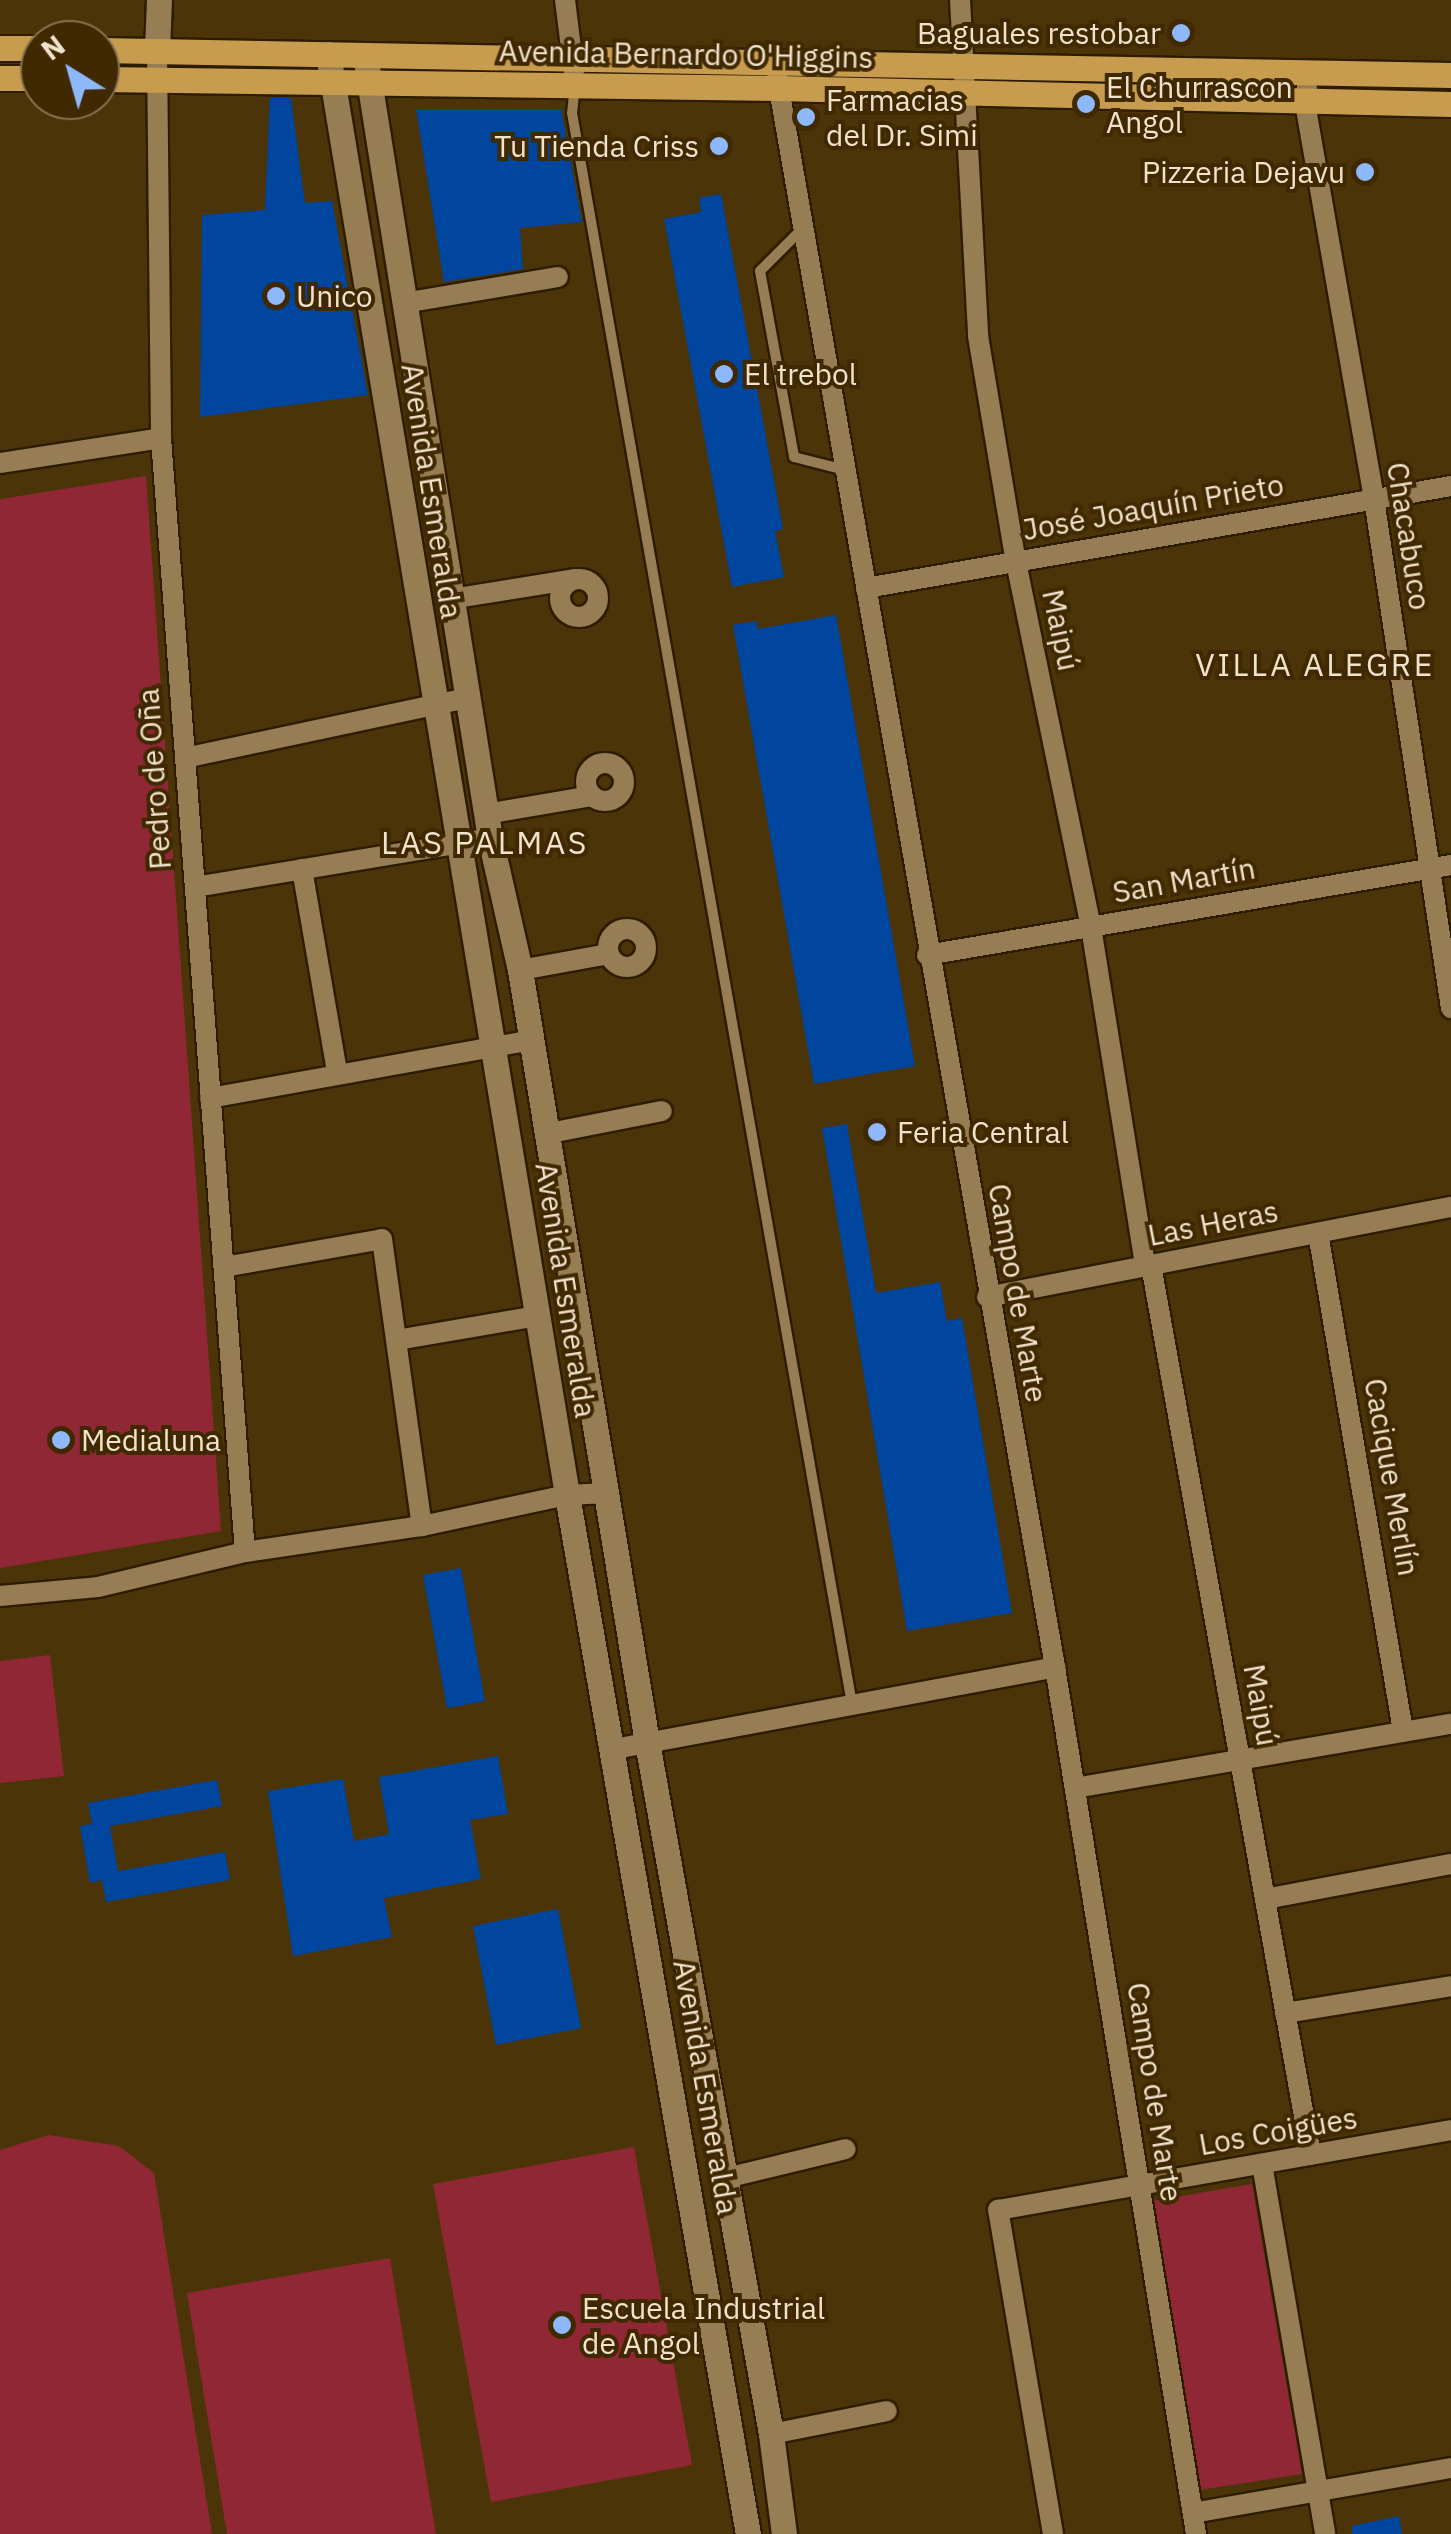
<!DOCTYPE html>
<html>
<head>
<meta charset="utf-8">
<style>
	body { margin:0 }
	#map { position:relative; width:1451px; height:2534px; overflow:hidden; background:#4b3407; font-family:"IBM Plex Sans",sans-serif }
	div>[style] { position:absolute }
	.green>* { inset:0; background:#8f2834 }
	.building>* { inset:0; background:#00459e }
	.roads { filter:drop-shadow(2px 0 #2d1c00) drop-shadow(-2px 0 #2d1c00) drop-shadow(0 2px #2d1c00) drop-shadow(0 -2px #2d1c00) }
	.lane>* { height:10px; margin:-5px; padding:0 5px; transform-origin:5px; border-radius:5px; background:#977d53 }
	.street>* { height:20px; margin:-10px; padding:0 10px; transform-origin:10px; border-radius:10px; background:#977d53 }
	.street>.ring { margin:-10px; padding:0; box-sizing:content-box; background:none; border:20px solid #977d53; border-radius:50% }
	.secondary>* { height:25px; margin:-12.5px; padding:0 12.5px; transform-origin:12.5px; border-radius:12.5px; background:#977d53 }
	.primary>* { height:25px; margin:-12.5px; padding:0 12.5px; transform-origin:12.5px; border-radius:12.5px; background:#c89c4e }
	.dots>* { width:28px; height:28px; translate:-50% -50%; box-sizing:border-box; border:5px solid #402900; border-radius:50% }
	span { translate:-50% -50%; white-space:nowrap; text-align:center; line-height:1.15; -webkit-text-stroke:8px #402900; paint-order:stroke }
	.poi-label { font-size:30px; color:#f0e2cc }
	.right { translate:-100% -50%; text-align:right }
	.left { translate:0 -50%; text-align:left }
	.street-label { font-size:30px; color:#f0e2cc }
	.neighbourhood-label { font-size:32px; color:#f0e2cc; letter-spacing:2.5px }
	.north { position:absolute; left:20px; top:20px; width:100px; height:100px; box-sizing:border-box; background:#402900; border:2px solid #867352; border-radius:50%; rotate:323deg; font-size:28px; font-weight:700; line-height:40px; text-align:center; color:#f0e2cc }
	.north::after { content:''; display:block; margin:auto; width:35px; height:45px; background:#8db9fc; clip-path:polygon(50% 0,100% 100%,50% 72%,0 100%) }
</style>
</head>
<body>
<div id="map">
	<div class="green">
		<i style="clip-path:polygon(146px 476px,221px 1531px,0 1568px,0 499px)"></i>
		<i style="clip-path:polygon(50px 1655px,64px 1776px,0 1783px,0 1661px)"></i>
		<i style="clip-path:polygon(49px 2135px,119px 2146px,154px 2173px,212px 2534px,0 2534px,0 2150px)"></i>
		<i style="clip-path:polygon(634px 2147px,692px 2465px,491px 2502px,433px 2184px)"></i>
		<i style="clip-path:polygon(1252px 2184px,1302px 2474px,1200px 2490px,1153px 2201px)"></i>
		<i style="clip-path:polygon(390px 2258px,436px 2534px,227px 2534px,187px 2293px)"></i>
	</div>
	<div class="building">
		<i style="clip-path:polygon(270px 98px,291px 98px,305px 203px,332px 201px,368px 395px,200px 417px,202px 215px,265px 210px)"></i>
		<i style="clip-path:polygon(416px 109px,561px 109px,582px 222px,520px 228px,523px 269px,444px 282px)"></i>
		<i style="clip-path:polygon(721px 194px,783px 529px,775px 531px,784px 577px,732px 587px,664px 219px,701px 212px,699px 198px)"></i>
		<i style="clip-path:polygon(836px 615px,915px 1066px,814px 1084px,733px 625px,757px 621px,758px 629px)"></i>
		<i style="clip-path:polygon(847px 1124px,876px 1293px,940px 1282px,947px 1321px,962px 1318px,1012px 1613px,907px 1631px,822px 1128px)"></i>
		<i style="clip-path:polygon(461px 1568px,485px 1701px,447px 1708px,423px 1575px)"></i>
		<i style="clip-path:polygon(498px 1756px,508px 1814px,470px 1820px,481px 1879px,384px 1898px,392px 1937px,293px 1956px,268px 1791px,343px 1779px,354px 1841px,389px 1834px,379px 1777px)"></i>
		<i style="clip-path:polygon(217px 1780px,222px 1806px,110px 1826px,118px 1871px,225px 1852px,230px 1880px,106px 1902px,102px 1880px,90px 1883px,80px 1826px,92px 1824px,88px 1803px)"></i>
		<i style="clip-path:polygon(558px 1909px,581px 2028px,496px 2045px,473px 1926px)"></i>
		<i style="clip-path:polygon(1399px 2516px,1402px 2534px,1352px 2534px,1352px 2526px)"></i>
	</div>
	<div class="roads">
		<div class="lane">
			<i style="left:575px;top:85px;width:28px;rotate:96deg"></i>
			<i style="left:572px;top:113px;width:1615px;rotate:80.02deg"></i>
			<i style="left:802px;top:229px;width:59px;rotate:135deg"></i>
			<i style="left:760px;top:271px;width:189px;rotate:79.6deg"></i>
			<i style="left:794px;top:457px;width:53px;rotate:14.3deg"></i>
		</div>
		<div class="street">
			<i style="left:565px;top:0;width:73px;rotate:82.9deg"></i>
			<i style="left:960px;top:0;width:336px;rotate:86.9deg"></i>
			<i style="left:978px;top:336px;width:229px;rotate:80.5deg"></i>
			<i style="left:1016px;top:562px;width:373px;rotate:78.4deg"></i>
			<i style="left:1091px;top:927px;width:343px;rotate:80.9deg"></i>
			<i style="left:157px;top:51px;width:387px;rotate:89.4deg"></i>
			<i style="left:161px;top:438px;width:1117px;rotate:85.69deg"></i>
			<i style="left:777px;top:77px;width:1614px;rotate:80.08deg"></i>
			<i style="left:1055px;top:1667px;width:878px;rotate:80.76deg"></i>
			<i style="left:1307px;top:87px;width:16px;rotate:97deg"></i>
			<i style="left:1305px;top:103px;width:402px;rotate:80.1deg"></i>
			<i style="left:1374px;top:499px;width:515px;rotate:81.4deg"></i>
			<i style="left:404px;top:303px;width:156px;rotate:-9.6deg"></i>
			<i style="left:0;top:463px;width:163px;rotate:-8.8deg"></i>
			<i class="ring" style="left:560px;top:579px;width:18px;height:18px"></i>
			<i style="left:866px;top:588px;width:594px;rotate:-9.89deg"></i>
			<i style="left:451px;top:599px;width:125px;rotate:-9.2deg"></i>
			<i style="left:185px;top:758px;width:288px;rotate:-12deg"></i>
			<i class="ring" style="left:586px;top:763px;width:18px;height:18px"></i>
			<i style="left:486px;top:814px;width:107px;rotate:-9.7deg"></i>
			<i style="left:302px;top:869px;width:206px;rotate:80.2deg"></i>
			<i style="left:195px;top:887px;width:299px;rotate:-9.4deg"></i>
			<i class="ring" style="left:608px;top:929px;width:18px;height:18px"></i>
			<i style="left:927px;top:955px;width:532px;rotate:-9.75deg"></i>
			<i style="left:520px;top:970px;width:89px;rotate:-10.3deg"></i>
			<i style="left:210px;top:1098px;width:326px;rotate:-10.2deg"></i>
			<i style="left:545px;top:1134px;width:119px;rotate:-11.1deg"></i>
			<i style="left:1318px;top:1233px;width:505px;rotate:80.31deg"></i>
			<i style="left:1151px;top:1265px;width:904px;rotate:79.81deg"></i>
			<i style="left:224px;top:1267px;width:160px;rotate:-10deg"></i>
			<i style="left:382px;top:1239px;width:290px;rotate:82.1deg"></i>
			<i style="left:987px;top:1297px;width:473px;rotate:-11deg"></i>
			<i style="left:397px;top:1340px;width:142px;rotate:-9.7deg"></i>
			<i style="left:0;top:1596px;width:98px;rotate:-5.2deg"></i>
			<i style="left:98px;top:1587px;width:151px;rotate:-13.4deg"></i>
			<i style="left:245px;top:1552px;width:179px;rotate:-8.4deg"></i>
			<i style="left:422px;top:1526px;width:148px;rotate:-12.1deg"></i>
			<i style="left:567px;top:1495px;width:40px;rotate:-2.9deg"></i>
			<i style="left:614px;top:1749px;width:449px;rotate:-10.5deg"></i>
			<i style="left:1075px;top:1788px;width:381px;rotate:-9.7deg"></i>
			<i style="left:1265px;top:1899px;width:189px;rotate:-10.7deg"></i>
			<i style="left:1285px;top:2013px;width:168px;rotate:-9.2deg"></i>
			<i style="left:1262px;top:2164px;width:375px;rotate:80.3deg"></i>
			<i style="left:726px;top:2178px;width:123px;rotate:-13.6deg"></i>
			<i style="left:771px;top:2434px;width:118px;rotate:-11.2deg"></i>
			<i style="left:1193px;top:2513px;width:262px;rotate:-9.9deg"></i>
			<i style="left:1053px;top:2534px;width:329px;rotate:-99.6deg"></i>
			<i style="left:998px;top:2210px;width:460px;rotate:-10deg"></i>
		</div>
		<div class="secondary">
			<i style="left:157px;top:51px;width:51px;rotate:-87.8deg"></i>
			<i style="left:328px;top:54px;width:1461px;rotate:80.58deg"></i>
			<i style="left:567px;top:1495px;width:1055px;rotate:80.12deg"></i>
			<i style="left:365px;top:55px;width:793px;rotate:80.93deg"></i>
			<i style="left:490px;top:838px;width:135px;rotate:77.2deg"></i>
			<i style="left:520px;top:970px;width:782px;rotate:80.66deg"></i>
			<i style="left:647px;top:1742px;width:703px;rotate:79.84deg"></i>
			<i style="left:771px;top:2434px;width:101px;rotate:82.6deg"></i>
		</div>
		<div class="primary">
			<i style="left:0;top:48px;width:40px"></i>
			<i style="left:100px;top:50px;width:1351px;rotate:1.06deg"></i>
			<i style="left:0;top:78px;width:40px"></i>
			<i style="left:100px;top:79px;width:678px;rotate:0.76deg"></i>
			<i style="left:778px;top:88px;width:673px;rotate:1.36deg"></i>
		</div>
	</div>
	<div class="dots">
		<i style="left:1181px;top:33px;background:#8db9fc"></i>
		<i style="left:1086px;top:104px;background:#8db9fc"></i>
		<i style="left:806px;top:117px;background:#8db9fc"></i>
		<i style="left:719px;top:146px;background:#8db9fc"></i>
		<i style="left:1365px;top:172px;background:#8db9fc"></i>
		<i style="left:276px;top:296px;background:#8db9fc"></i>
		<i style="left:724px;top:374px;background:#8db9fc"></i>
		<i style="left:877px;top:1132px;background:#8db9fc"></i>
		<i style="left:61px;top:1440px;background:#8db9fc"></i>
		<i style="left:562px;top:2325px;background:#8db9fc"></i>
	</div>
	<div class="poi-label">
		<span class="right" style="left:1161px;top:33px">Baguales restobar</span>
		<span class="left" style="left:1106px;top:104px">El Churrascon<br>Angol</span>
		<span class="left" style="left:826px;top:117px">Farmacias<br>del Dr. Simi</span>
		<span class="right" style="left:699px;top:146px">Tu Tienda Criss</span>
		<span class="right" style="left:1345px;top:172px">Pizzeria Dejavu</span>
		<span class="left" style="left:296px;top:296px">Unico</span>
		<span class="left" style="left:744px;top:374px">El trebol</span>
		<span class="left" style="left:897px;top:1132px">Feria Central</span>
		<span class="left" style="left:81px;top:1440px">Medialuna</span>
		<span class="left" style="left:582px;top:2325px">Escuela Industrial<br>de Angol</span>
	</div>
	<div class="street-label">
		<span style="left:686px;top:54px;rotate:1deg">Avenida Bernardo O'Higgins</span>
		<span style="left:432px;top:491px;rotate:81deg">Avenida Esmeralda</span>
		<span style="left:1153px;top:507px;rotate:-10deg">José Joaquín Prieto</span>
		<span style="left:1409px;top:536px;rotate:81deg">Chacabuco</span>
		<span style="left:1061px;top:630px;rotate:78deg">Maipú</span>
		<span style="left:154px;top:779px;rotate:-94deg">Pedro de Oña</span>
		<span style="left:1184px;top:880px;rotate:-10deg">San Martín</span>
		<span style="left:1213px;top:1223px;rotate:-11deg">Las Heras</span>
		<span style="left:566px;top:1290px;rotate:81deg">Avenida Esmeralda</span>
		<span style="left:1018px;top:1293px;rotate:80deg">Campo de Marte</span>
		<span style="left:1392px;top:1477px;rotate:80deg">Cacique Merlín</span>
		<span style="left:1261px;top:1705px;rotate:80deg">Maipú</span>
		<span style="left:706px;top:2087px;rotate:80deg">Avenida Esmeralda</span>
		<span style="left:1155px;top:2092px;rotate:81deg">Campo de Marte</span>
		<span style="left:1278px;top:2131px;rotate:-10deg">Los Coigües</span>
	</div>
	<div class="neighbourhood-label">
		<span style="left:1315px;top:664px">VILLA ALEGRE</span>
		<span style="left:485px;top:842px">LAS PALMAS</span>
	</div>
	<div class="north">N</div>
</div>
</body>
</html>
